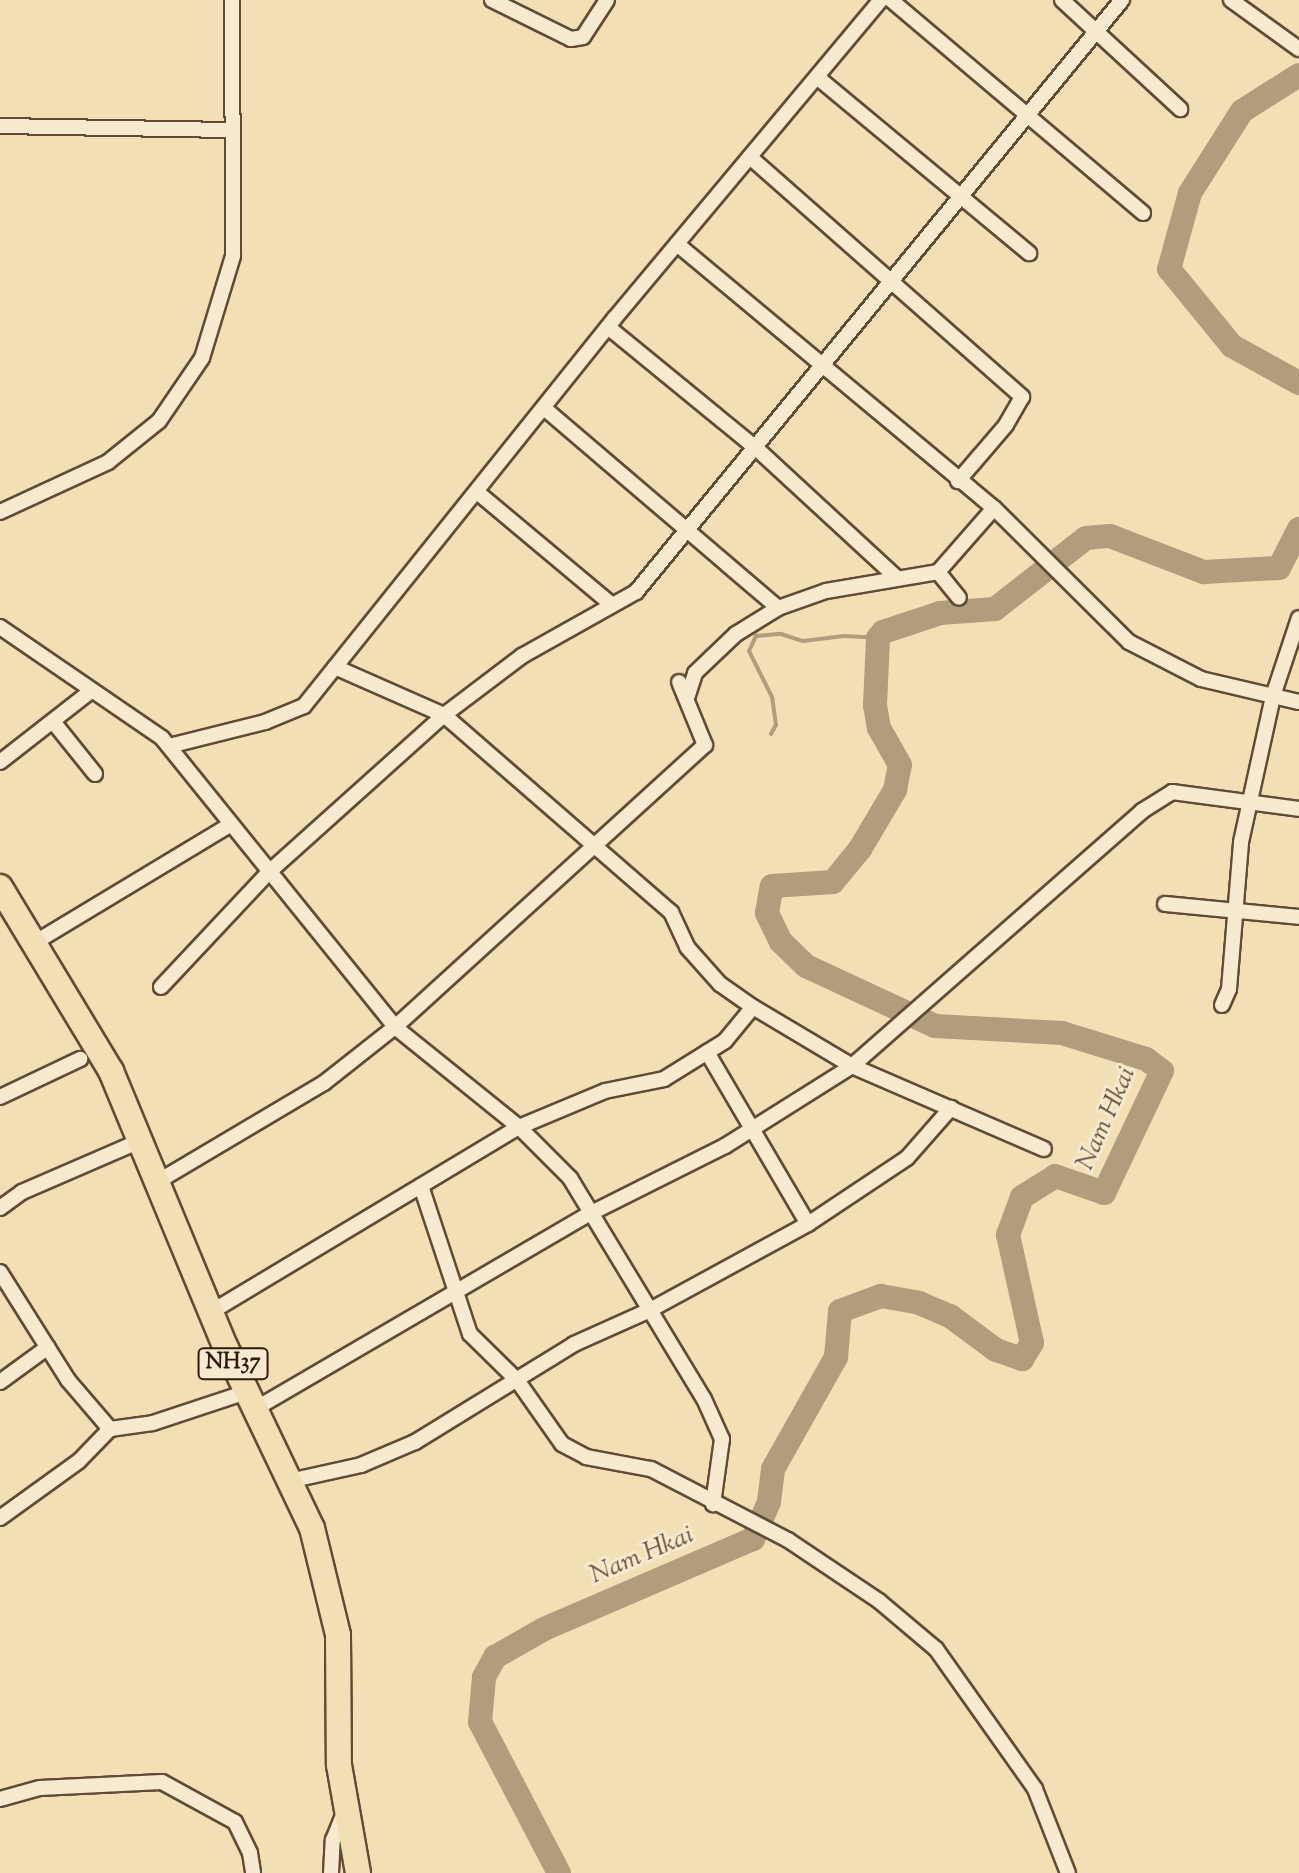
<!DOCTYPE html>
<html>
<head>
<meta charset="utf-8">
<style>
	body { margin:0 }
	#map { position:relative; width:1299px; height:1873px; overflow:hidden; background:#f2dfb6; font-family:"Sorts Mill Goudy",serif }
	div>[style] { position:absolute }
	.stream>* { height:4px; margin:-2px; padding:0 2px; transform-origin:2px; border-radius:2px; background:#b19c7c }
	.river>* { height:24px; margin:-12px; padding:0 12px; transform-origin:12px; border-radius:12px; background:#b19c7c }
	.roads { filter:drop-shadow(2px 0 #624b35) drop-shadow(-2px 0 #624b35) drop-shadow(0 2px #624b35) drop-shadow(0 -2px #624b35) }
	.minor>* { height:14px; margin:-7px; padding:0 7px; transform-origin:7px; border-radius:7px; background:#f7ead0 }
	.trunk>* { height:24px; margin:-12px; padding:0 12px; transform-origin:12px; border-radius:12px; background:#f2dfb6 }
	span { translate:-50% -50%; white-space:nowrap; text-align:center; line-height:1.15; -webkit-text-stroke:6px #f7ead0; paint-order:stroke }
	.shield-label span { padding:2px 6px; background:#f7ead0; border:2px solid; border-radius:6px; -webkit-text-stroke-width:0 }
	.shield-label { font-size:22px; color:#321a0a; font-weight:700 }
	.water-label { font-size:26px; color:#654e38; font-style:italic }
</style>
</head>
<body>
<div id="map">
	<div class="stream">
		<i style="left:771px;top:734px;width:10px;rotate:-61deg"></i>
		<i style="left:776px;top:725px;width:28px;rotate:-98deg"></i>
		<i style="left:772px;top:697px;width:51px;rotate:-116.6deg"></i>
		<i style="left:749px;top:651px;width:17px;rotate:-65deg"></i>
		<i style="left:756px;top:636px;width:25px;rotate:-5deg"></i>
		<i style="left:781px;top:634px;width:23px;rotate:18deg"></i>
		<i style="left:803px;top:641px;width:41px;rotate:-7deg"></i>
		<i style="left:844px;top:636px;width:34px;rotate:3deg"></i>
	</div>
	<div class="river">
		<i style="left:1299px;top:75px;width:67px;rotate:147.7deg"></i>
		<i style="left:1242px;top:111px;width:97px;rotate:122.4deg"></i>
		<i style="left:1190px;top:193px;width:79px;rotate:105.4deg"></i>
		<i style="left:1169px;top:269px;width:99px;rotate:50.7deg"></i>
		<i style="left:1232px;top:346px;width:77px;rotate:28.9deg"></i>
		<i style="left:559px;top:1873px;width:170px;rotate:-117.6deg"></i>
		<i style="left:480px;top:1722px;width:45px;rotate:-84.9deg"></i>
		<i style="left:484px;top:1677px;width:23px;rotate:-61deg"></i>
		<i style="left:495px;top:1657px;width:56px;rotate:-29.7deg"></i>
		<i style="left:544px;top:1629px;width:228px;rotate:-23.3deg"></i>
		<i style="left:753px;top:1539px;width:40px;rotate:-66.6deg"></i>
		<i style="left:769px;top:1502px;width:33px;rotate:-83deg"></i>
		<i style="left:773px;top:1469px;width:129px;rotate:-60.6deg"></i>
		<i style="left:836px;top:1357px;width:46px;rotate:-85deg"></i>
		<i style="left:840px;top:1311px;width:44px;rotate:-20.1deg"></i>
		<i style="left:881px;top:1296px;width:39px;rotate:10deg"></i>
		<i style="left:919px;top:1303px;width:34px;rotate:23deg"></i>
		<i style="left:950px;top:1316px;width:57px;rotate:36.5deg"></i>
		<i style="left:996px;top:1350px;width:28px;rotate:19deg"></i>
		<i style="left:1022px;top:1359px;width:19px;rotate:-58deg"></i>
		<i style="left:1032px;top:1343px;width:111px;rotate:-102.5deg"></i>
		<i style="left:1008px;top:1235px;width:40px;rotate:-69.8deg"></i>
		<i style="left:1022px;top:1197px;width:39px;rotate:-32deg"></i>
		<i style="left:1055px;top:1176px;width:52px;rotate:19.1deg"></i>
		<i style="left:1104px;top:1193px;width:135px;rotate:-64.6deg"></i>
		<i style="left:1162px;top:1071px;width:20px;rotate:-143deg"></i>
		<i style="left:1146px;top:1059px;width:88px;rotate:-162.8deg"></i>
		<i style="left:1062px;top:1033px;width:127px;rotate:-176.8deg"></i>
		<i style="left:935px;top:1026px;width:142px;rotate:-155.1deg"></i>
		<i style="left:806px;top:966px;width:35px;rotate:-136deg"></i>
		<i style="left:781px;top:942px;width:32px;rotate:-116deg"></i>
		<i style="left:767px;top:913px;width:27px;rotate:-80deg"></i>
		<i style="left:772px;top:886px;width:61px;rotate:-3.8deg"></i>
		<i style="left:833px;top:882px;width:43px;rotate:-50.7deg"></i>
		<i style="left:860px;top:849px;width:69px;rotate:-59.3deg"></i>
		<i style="left:895px;top:790px;width:25px;rotate:-79deg"></i>
		<i style="left:900px;top:765px;width:43px;rotate:-119.6deg"></i>
		<i style="left:879px;top:728px;width:23px;rotate:-100deg"></i>
		<i style="left:875px;top:705px;width:67px;rotate:-87.4deg"></i>
		<i style="left:878px;top:638px;width:8px;rotate:-50deg"></i>
		<i style="left:883px;top:632px;width:60px;rotate:-18.4deg"></i>
		<i style="left:940px;top:613px;width:55px;rotate:-4.2deg"></i>
		<i style="left:995px;top:609px;width:115px;rotate:-38deg"></i>
		<i style="left:1086px;top:538px;width:24px;rotate:-5deg"></i>
		<i style="left:1110px;top:536px;width:101px;rotate:21deg"></i>
		<i style="left:1204px;top:572px;width:75px;rotate:-3.1deg"></i>
		<i style="left:1279px;top:568px;width:44px;rotate:-62.9deg"></i>
	</div>
	<div class="roads">
		<div class="minor">
			<i style="left:492px;top:0;width:88px;rotate:26.3deg"></i>
			<i style="left:571px;top:39px;width:12px;rotate:-9deg"></i>
			<i style="left:583px;top:37px;width:44px;rotate:-57deg"></i>
			<i style="left:891px;top:0;width:330px;rotate:40.2deg"></i>
			<i style="left:1062px;top:0;width:161px;rotate:42.7deg"></i>
			<i style="left:1231px;top:0;width:84px;rotate:35.8deg"></i>
			<i style="left:817px;top:77px;width:276px;rotate:39.7deg"></i>
			<i style="left:0;top:126px;width:233px;rotate:1deg"></i>
			<i style="left:750px;top:157px;width:363px;rotate:41.4deg"></i>
			<i style="left:1022px;top:397px;width:32px;rotate:120deg"></i>
			<i style="left:1006px;top:425px;width:74px;rotate:130.6deg"></i>
			<i style="left:677px;top:244px;width:413px;rotate:39.8deg"></i>
			<i style="left:994px;top:508px;width:190px;rotate:44.8deg"></i>
			<i style="left:1129px;top:642px;width:81px;rotate:27.2deg"></i>
			<i style="left:1201px;top:679px;width:101px;rotate:13.2deg"></i>
			<i style="left:608px;top:327px;width:191px;rotate:39.3deg"></i>
			<i style="left:756px;top:448px;width:192px;rotate:42.7deg"></i>
			<i style="left:544px;top:408px;width:308px;rotate:40.5deg"></i>
			<i style="left:477px;top:492px;width:176px;rotate:39.9deg"></i>
			<i style="left:0;top:512px;width:119px;rotate:-24.8deg"></i>
			<i style="left:108px;top:462px;width:65px;rotate:-38.8deg"></i>
			<i style="left:159px;top:421px;width:76px;rotate:-55.7deg"></i>
			<i style="left:202px;top:358px;width:107px;rotate:-73.1deg"></i>
			<i style="left:233px;top:256px;width:256px;rotate:-90.2deg"></i>
			<i style="left:938px;top:572px;width:33px;rotate:51deg"></i>
			<i style="left:0;top:627px;width:196px;rotate:34.4deg"></i>
			<i style="left:162px;top:738px;width:371px;rotate:51.1deg"></i>
			<i style="left:395px;top:1027px;width:159px;rotate:38.9deg"></i>
			<i style="left:519px;top:1127px;width:72px;rotate:45deg"></i>
			<i style="left:570px;top:1178px;width:258px;rotate:58.8deg"></i>
			<i style="left:704px;top:1399px;width:44px;rotate:65.8deg"></i>
			<i style="left:722px;top:1439px;width:66px;rotate:97.9deg"></i>
			<i style="left:335px;top:667px;width:119px;rotate:23.8deg"></i>
			<i style="left:444px;top:715px;width:301px;rotate:41deg"></i>
			<i style="left:671px;top:912px;width:38px;rotate:65deg"></i>
			<i style="left:687px;top:947px;width:50px;rotate:48.3deg"></i>
			<i style="left:720px;top:984px;width:40px;rotate:34.9deg"></i>
			<i style="left:753px;top:1007px;width:115px;rotate:30.8deg"></i>
			<i style="left:852px;top:1066px;width:209px;rotate:23.4deg"></i>
			<i style="left:688px;top:695px;width:23px;rotate:-72deg"></i>
			<i style="left:695px;top:673px;width:57px;rotate:-43.6deg"></i>
			<i style="left:736px;top:634px;width:49px;rotate:-31.8deg"></i>
			<i style="left:778px;top:608px;width:51px;rotate:-19.5deg"></i>
			<i style="left:826px;top:591px;width:114px;rotate:-9.6deg"></i>
			<i style="left:938px;top:572px;width:85px;rotate:-48.8deg"></i>
			<i style="left:55px;top:724px;width:64px;rotate:51.3deg"></i>
			<i style="left:169px;top:746px;width:99px;rotate:-14deg"></i>
			<i style="left:265px;top:722px;width:42px;rotate:-22.3deg"></i>
			<i style="left:304px;top:706px;width:496px;rotate:-51.3deg"></i>
			<i style="left:614px;top:319px;width:416px;rotate:-50.1deg"></i>
			<i style="left:0;top:762px;width:115px;rotate:-38deg"></i>
			<i style="left:1165px;top:904px;width:135px;rotate:5.5deg"></i>
			<i style="left:34px;top:943px;width:230px;rotate:-31.1deg"></i>
			<i style="left:161px;top:987px;width:158px;rotate:-46.8deg"></i>
			<i style="left:269px;top:872px;width:235px;rotate:-41.9deg"></i>
			<i style="left:444px;top:715px;width:98px;rotate:-37.1deg"></i>
			<i style="left:522px;top:656px;width:131px;rotate:-29.3deg"></i>
			<i style="left:636px;top:592px;width:766px;rotate:-50.62deg"></i>
			<i style="left:1222px;top:1005px;width:17px;rotate:-66deg"></i>
			<i style="left:1229px;top:989px;width:147px;rotate:-85.3deg"></i>
			<i style="left:1241px;top:842px;width:149px;rotate:-77.6deg"></i>
			<i style="left:1273px;top:696px;width:82px;rotate:-71.6deg"></i>
			<i style="left:707px;top:1052px;width:199px;rotate:59.6deg"></i>
			<i style="left:0;top:1097px;width:89px;rotate:-25.4deg"></i>
			<i style="left:157px;top:1182px;width:194px;rotate:-30.7deg"></i>
			<i style="left:324px;top:1083px;width:90px;rotate:-38.3deg"></i>
			<i style="left:395px;top:1027px;width:419px;rotate:-42.3deg"></i>
			<i style="left:705px;top:745px;width:68px;rotate:-112.4deg"></i>
			<i style="left:421px;top:1186px;width:156px;rotate:71.7deg"></i>
			<i style="left:470px;top:1334px;width:66px;rotate:44.4deg"></i>
			<i style="left:517px;top:1380px;width:78px;rotate:54.9deg"></i>
			<i style="left:562px;top:1444px;width:27px;rotate:28deg"></i>
			<i style="left:586px;top:1457px;width:66px;rotate:10.5deg"></i>
			<i style="left:651px;top:1469px;width:154px;rotate:27.4deg"></i>
			<i style="left:788px;top:1540px;width:110px;rotate:33.8deg"></i>
			<i style="left:879px;top:1601px;width:75px;rotate:40.1deg"></i>
			<i style="left:936px;top:1649px;width:171px;rotate:54.7deg"></i>
			<i style="left:1035px;top:1789px;width:90px;rotate:68.6deg"></i>
			<i style="left:0;top:1208px;width:27px;rotate:-36deg"></i>
			<i style="left:22px;top:1192px;width:129px;rotate:-23.4deg"></i>
			<i style="left:0;top:1272px;width:128px;rotate:57.8deg"></i>
			<i style="left:68px;top:1380px;width:65px;rotate:49.4deg"></i>
			<i style="left:211px;top:1312px;width:359px;rotate:-31deg"></i>
			<i style="left:519px;top:1127px;width:93px;rotate:-22.7deg"></i>
			<i style="left:605px;top:1091px;width:60px;rotate:-11.5deg"></i>
			<i style="left:664px;top:1079px;width:72px;rotate:-31.9deg"></i>
			<i style="left:725px;top:1041px;width:44px;rotate:-50.5deg"></i>
			<i style="left:0;top:1382px;width:59px;rotate:-36.1deg"></i>
			<i style="left:255px;top:1409px;width:389px;rotate:-30.3deg"></i>
			<i style="left:591px;top:1213px;width:150px;rotate:-26.6deg"></i>
			<i style="left:725px;top:1146px;width:150px;rotate:-32.2deg"></i>
			<i style="left:852px;top:1066px;width:386px;rotate:-41.3deg"></i>
			<i style="left:1142px;top:811px;width:36px;rotate:-32deg"></i>
			<i style="left:1172px;top:792px;width:128px;rotate:7.6deg"></i>
			<i style="left:289px;top:1481px;width:74px;rotate:-12.5deg"></i>
			<i style="left:361px;top:1465px;width:59px;rotate:-23.1deg"></i>
			<i style="left:415px;top:1442px;width:187px;rotate:-31.6deg"></i>
			<i style="left:574px;top:1344px;width:83px;rotate:-24.1deg"></i>
			<i style="left:650px;top:1310px;width:180px;rotate:-28.6deg"></i>
			<i style="left:808px;top:1224px;width:119px;rotate:-33.7deg"></i>
			<i style="left:907px;top:1158px;width:67px;rotate:-48.7deg"></i>
			<i style="left:0;top:1518px;width:97px;rotate:-35.8deg"></i>
			<i style="left:79px;top:1461px;width:45px;rotate:-45.9deg"></i>
			<i style="left:110px;top:1429px;width:43px;rotate:-7.9deg"></i>
			<i style="left:153px;top:1423px;width:99px;rotate:-18.3deg"></i>
			<i style="left:0;top:1799px;width:41px;rotate:-15.4deg"></i>
			<i style="left:40px;top:1788px;width:122px;rotate:-2.8deg"></i>
			<i style="left:162px;top:1782px;width:83px;rotate:28.7deg"></i>
			<i style="left:235px;top:1822px;width:34px;rotate:64deg"></i>
			<i style="left:250px;top:1853px;width:20px;rotate:81deg"></i>
			<i style="left:331px;top:1873px;width:33px;rotate:-87deg"></i>
			<i style="left:333px;top:1840px;width:32px;rotate:-68deg"></i>
		</div>
		<div class="trunk">
			<i style="left:0;top:887px;width:215px;rotate:58.9deg"></i>
			<i style="left:111px;top:1071px;width:300px;rotate:67.5deg"></i>
			<i style="left:226px;top:1348px;width:199px;rotate:64.5deg"></i>
			<i style="left:312px;top:1528px;width:110px;rotate:76.3deg"></i>
			<i style="left:338px;top:1635px;width:130px;rotate:89.6deg"></i>
			<i style="left:339px;top:1765px;width:110px;rotate:80deg"></i>
		</div>
	</div>
	<div class="shield-label">
		<span style="left:233px;top:1364px">NH37</span>
	</div>
	<div class="water-label">
		<span style="left:1107px;top:1119px;rotate:-66deg">Nam Hkai</span>
		<span style="left:642px;top:1556px;rotate:-23deg">Nam Hkai</span>
	</div>
</div>
</body>
</html>
